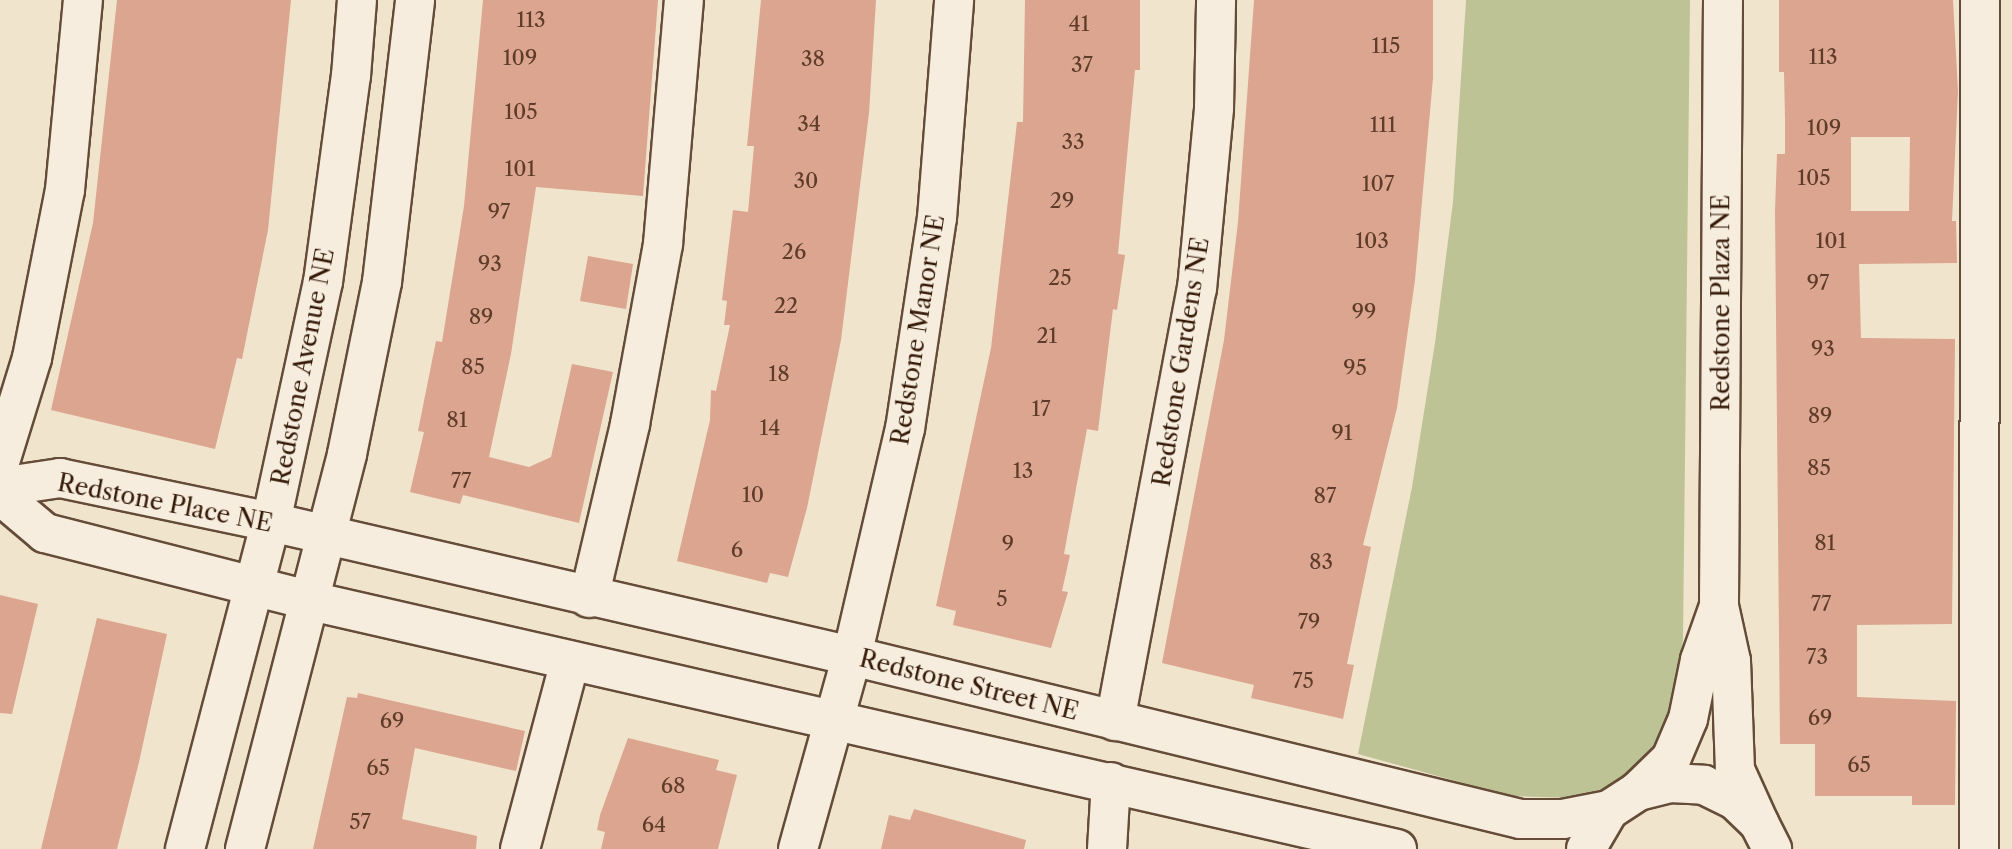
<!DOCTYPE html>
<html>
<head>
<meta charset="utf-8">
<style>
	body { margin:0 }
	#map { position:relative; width:2012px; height:849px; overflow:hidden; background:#f1e4cc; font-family:"Libre Caslon Text",serif }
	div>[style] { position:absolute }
	.green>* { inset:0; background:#bdc395 }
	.building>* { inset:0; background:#dba58f }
	.roads { filter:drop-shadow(2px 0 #644c38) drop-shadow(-2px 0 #644c38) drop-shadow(0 2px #644c38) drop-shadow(0 -2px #644c38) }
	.minor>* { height:38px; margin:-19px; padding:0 19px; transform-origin:19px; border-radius:19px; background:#f6edde }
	span { translate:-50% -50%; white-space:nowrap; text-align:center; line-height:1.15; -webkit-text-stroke:7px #f6edde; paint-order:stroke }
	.number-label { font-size:21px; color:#5e3c29 }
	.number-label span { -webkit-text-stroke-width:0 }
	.street-label { font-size:24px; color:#351907 }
</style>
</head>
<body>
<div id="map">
	<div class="green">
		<i style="clip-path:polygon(1466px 0,1690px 0,1683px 640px,1674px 699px,1654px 751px,1636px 770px,1605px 788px,1573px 798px,1510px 796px,1358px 754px,1412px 487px,1435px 343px,1453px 202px)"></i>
	</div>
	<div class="building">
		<i style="clip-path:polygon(117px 0,291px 0,268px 230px,242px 359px,237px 358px,215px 449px,51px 410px,93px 223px)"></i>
		<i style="clip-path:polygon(483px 0,658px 0,643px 196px,536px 187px,511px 354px,489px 457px,529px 467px,551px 457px,572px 364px,613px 372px,579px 523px,463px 495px,460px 504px,410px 492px,424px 432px,418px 431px,436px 341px,442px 342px,464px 206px)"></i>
		<i style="clip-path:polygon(761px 0,876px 0,869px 113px,841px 340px,807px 508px,788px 577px,770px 573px,767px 583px,677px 561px,710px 420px,711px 390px,716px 391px,730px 325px,724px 325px,727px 301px,722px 300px,733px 210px,748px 212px,754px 146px,747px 146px)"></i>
		<i style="clip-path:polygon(1025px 0,1140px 0,1140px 70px,1135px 70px,1118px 254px,1125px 255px,1117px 310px,1113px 309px,1098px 431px,1087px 429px,1064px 554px,1070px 555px,1062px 591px,1068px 592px,1051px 648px,953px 625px,956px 611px,936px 606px,991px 348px,1017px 122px,1023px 122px)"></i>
		<i style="clip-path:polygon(1254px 0,1433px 0,1433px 78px,1415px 280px,1397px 408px,1363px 545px,1371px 547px,1347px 664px,1354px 665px,1343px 719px,1251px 698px,1254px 685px,1162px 663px,1224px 340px,1238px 222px)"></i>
		<i style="clip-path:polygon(evenodd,1779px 0,1953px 0,1958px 91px,1952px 221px,1956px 221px,1957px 263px,1859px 264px,1861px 338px,1955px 339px,1952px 624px,1857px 625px,1857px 697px,1956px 701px,1955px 805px,1912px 805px,1912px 796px,1815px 796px,1815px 744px,1780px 744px,1775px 211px,1777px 154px,1785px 154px,1785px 119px,1784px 72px,1779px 72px,1779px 0,1851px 137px,1910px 137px,1909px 211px,1851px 211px,1851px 137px)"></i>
		<i style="clip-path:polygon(588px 256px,633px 264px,626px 309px,580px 301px)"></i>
		<i style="clip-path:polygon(0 595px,38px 604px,12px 714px,0 713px)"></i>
		<i style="clip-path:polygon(97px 618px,167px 634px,139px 762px,117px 849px,41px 849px)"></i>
		<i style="clip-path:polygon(358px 693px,525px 731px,516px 771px,415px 748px,402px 819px,477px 836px,476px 849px,313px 849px,347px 697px,357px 698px)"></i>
		<i style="clip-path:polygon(628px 738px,719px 760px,716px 770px,737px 775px,718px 849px,601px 849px,605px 832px,597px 830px,600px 815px)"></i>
		<i style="clip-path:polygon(914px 809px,1026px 840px,1024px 849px,881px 849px,889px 815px,910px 820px)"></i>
	</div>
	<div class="roads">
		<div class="minor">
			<i style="left:1723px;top:0;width:606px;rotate:90.38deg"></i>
			<i style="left:1719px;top:606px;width:56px;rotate:77.7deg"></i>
			<i style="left:1731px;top:661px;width:109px;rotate:87.9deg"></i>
			<i style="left:1735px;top:770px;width:58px;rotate:65.6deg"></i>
			<i style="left:0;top:462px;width:109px;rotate:-72.9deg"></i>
			<i style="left:32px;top:358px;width:171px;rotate:-78.9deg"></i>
			<i style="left:65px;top:190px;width:191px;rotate:-84.6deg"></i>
			<i style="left:0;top:487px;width:61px;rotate:-8.5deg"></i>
			<i style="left:60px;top:478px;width:216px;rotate:11.8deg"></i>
			<i style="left:271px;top:522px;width:596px;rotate:12.99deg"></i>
			<i style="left:852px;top:656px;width:688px;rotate:13.71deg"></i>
			<i style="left:1520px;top:819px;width:43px"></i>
			<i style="left:1563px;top:819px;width:47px;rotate:-11.1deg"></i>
			<i style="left:0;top:495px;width:59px;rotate:40.2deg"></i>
			<i style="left:45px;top:533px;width:275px;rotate:14.3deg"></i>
			<i style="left:311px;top:601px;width:1114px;rotate:12.86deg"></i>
			<i style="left:589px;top:598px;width:179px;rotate:-76.7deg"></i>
			<i style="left:630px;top:424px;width:183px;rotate:-79.6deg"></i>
			<i style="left:663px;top:244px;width:245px;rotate:-85.1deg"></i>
			<i style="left:1115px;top:721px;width:440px;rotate:-79.3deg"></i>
			<i style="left:1197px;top:289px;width:182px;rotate:-84.6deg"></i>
			<i style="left:1214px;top:108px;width:108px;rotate:-88.9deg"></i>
			<i style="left:1638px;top:791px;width:46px;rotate:-44.1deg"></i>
			<i style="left:1671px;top:759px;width:43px;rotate:-67deg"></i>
			<i style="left:1688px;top:719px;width:60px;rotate:-78.5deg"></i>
			<i style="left:1700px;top:660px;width:57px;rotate:-70.6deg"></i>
			<i style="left:185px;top:849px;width:338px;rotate:-75.3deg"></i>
			<i style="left:271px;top:522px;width:246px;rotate:-77.8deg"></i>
			<i style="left:323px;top:282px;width:208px;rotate:-82.3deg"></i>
			<i style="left:351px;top:76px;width:76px;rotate:-85.5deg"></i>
			<i style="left:245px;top:849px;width:408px;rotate:-75.5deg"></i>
			<i style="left:347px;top:454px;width:176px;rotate:-78.5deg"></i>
			<i style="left:382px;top:282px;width:284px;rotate:-83.3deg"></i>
			<i style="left:520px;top:849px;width:195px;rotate:-75.1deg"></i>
			<i style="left:798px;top:849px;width:200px;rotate:-74.4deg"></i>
			<i style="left:852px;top:656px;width:233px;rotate:-76.9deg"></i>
			<i style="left:905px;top:429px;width:213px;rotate:-81.4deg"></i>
			<i style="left:937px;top:218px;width:219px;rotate:-85.5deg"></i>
			<i style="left:1107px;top:849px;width:67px;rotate:-86.6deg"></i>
			<i style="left:1586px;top:849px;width:45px;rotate:-59.5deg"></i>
			<i style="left:1609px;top:810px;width:35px;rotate:-33deg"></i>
			<i style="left:1638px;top:791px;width:33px;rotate:-14deg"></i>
			<i style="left:1670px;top:783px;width:34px;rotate:3deg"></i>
			<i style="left:1704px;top:785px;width:34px;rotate:26deg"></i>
			<i style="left:1735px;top:800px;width:33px;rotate:44deg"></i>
			<i style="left:1759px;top:823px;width:29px;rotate:63deg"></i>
			<i style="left:1979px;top:849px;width:849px;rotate:-89.93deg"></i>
		</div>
	</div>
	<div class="number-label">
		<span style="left:531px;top:20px">113</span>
		<span style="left:1079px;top:24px">41</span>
		<span style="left:1386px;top:46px">115</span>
		<span style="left:1823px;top:57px">113</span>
		<span style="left:520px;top:58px">109</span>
		<span style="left:813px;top:59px">38</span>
		<span style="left:1082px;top:65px">37</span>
		<span style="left:521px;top:112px">105</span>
		<span style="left:809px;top:124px">34</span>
		<span style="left:1383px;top:125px">111</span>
		<span style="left:1824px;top:128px">109</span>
		<span style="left:1073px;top:142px">33</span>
		<span style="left:520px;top:169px">101</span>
		<span style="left:1814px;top:178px">105</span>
		<span style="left:806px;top:181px">30</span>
		<span style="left:1378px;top:184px">107</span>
		<span style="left:1062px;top:201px">29</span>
		<span style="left:499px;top:212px">97</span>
		<span style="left:1372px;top:241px">103</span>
		<span style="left:1831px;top:241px">101</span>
		<span style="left:794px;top:252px">26</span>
		<span style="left:490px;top:264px">93</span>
		<span style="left:1060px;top:278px">25</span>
		<span style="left:1818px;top:283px">97</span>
		<span style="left:786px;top:306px">22</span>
		<span style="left:1364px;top:312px">99</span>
		<span style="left:481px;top:317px">89</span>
		<span style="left:1047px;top:336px">21</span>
		<span style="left:1823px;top:349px">93</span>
		<span style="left:473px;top:367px">85</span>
		<span style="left:1355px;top:368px">95</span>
		<span style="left:779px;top:374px">18</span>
		<span style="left:1041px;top:409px">17</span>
		<span style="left:1820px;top:416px">89</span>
		<span style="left:457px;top:420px">81</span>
		<span style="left:770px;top:428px">14</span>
		<span style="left:1342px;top:433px">91</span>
		<span style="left:1819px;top:468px">85</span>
		<span style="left:1023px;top:471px">13</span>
		<span style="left:461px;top:481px">77</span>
		<span style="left:753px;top:495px">10</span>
		<span style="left:1325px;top:496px">87</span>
		<span style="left:1825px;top:543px">81</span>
		<span style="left:1008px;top:544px">9</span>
		<span style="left:737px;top:550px">6</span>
		<span style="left:1321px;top:562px">83</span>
		<span style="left:1002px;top:599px">5</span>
		<span style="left:1821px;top:604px">77</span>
		<span style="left:1309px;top:622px">79</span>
		<span style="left:1817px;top:657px">73</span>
		<span style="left:1303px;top:681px">75</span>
		<span style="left:1820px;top:718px">69</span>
		<span style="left:392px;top:721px">69</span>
		<span style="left:1859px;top:765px">65</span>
		<span style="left:378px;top:768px">65</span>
		<span style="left:673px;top:786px">68</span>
		<span style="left:360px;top:822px">57</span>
		<span style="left:654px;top:825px">64</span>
	</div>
	<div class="street-label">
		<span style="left:1721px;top:303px;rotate:-90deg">Redstone Plaza NE</span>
		<span style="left:918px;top:330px;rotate:-81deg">Redstone Manor NE</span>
		<span style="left:1181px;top:362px;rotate:-81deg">Redstone Gardens NE</span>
		<span style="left:303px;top:367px;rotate:-79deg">Redstone Avenue NE</span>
		<span style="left:165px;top:503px;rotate:11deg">Redstone Place NE</span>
		<span style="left:969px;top:685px;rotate:14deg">Redstone Street NE</span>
	</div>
</div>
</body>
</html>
